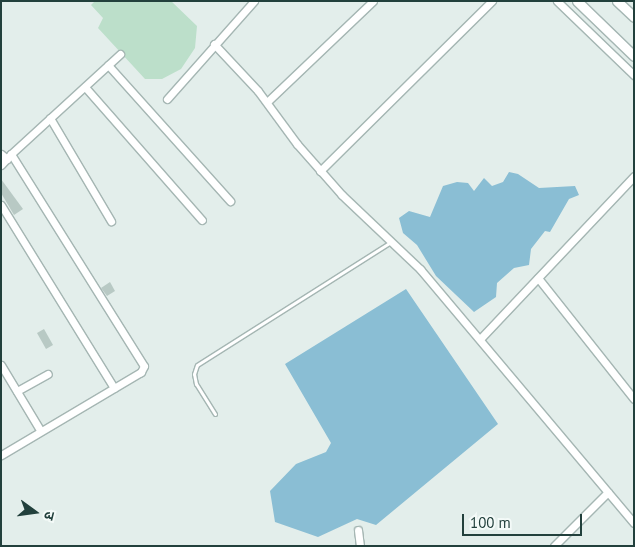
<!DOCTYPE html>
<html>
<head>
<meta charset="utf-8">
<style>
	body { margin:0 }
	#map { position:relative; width:635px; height:547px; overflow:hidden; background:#e3eeeb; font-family:"PT Sans","Noto Sans Devanagari",sans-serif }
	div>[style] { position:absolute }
	.green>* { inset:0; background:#bcdfca }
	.water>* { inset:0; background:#8abed4 }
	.building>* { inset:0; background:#b8c9c4 }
	.roads { filter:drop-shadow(1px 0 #a5b6b3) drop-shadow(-1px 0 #a5b6b3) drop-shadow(0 1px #a5b6b3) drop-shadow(0 -1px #a5b6b3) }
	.lane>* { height:3px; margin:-1.5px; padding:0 1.5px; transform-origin:1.5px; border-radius:1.5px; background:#fff }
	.street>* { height:7px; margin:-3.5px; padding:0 3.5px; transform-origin:3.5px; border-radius:3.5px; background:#fff }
	.secondary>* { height:9px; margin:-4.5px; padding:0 4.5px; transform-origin:4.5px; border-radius:4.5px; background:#fff }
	span { translate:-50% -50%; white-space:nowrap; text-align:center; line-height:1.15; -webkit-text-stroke:5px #f4faf8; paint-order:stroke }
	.frame { position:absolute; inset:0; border:2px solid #22403c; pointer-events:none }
	.north { position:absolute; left:10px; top:487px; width:50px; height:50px; -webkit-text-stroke:4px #f4faf8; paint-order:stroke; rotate:104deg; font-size:14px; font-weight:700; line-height:20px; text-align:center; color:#22403c }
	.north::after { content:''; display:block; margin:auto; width:18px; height:22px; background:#22403c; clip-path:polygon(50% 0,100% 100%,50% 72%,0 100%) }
	.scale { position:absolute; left:462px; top:514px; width:120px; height:22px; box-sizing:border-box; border:2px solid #22403c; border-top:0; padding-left:6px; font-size:15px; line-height:18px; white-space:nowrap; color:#22403c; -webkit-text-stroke:4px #f4faf8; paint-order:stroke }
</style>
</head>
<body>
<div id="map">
	<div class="green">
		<i style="clip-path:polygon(95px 1px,171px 1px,197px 26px,195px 48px,181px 69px,162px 79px,145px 79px,98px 28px,103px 18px,91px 5px)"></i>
	</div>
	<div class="water">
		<i style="clip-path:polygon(509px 172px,518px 174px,539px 188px,575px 186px,579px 195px,569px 199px,550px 232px,545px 231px,531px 249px,529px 265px,514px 268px,497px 283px,496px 297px,474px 312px,436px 276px,417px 245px,403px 233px,399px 218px,409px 211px,430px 217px,443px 186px,457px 182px,468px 183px,474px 191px,484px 178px,492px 186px,503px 182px)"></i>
		<i style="clip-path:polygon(406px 289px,498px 424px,376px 525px,357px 519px,318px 537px,275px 522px,270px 491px,296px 464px,326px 452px,331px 443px,285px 364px)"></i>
	</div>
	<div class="building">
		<i style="clip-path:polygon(1px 179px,23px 209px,14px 215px,1px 193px)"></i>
		<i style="clip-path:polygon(110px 282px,115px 291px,107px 296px,101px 288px)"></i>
		<i style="clip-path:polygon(44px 329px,53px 345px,46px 349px,37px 333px)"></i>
	</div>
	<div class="roads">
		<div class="lane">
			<i style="left:215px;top:414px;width:36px;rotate:-122deg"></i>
			<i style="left:196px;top:384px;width:10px;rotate:-101deg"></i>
			<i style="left:194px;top:374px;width:9px;rotate:-72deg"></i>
			<i style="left:197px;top:365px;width:230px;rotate:-32.4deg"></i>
		</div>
		<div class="street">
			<i style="left:557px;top:1px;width:107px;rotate:43.9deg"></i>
			<i style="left:214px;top:44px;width:64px;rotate:46.9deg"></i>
			<i style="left:258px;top:91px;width:66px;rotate:53.7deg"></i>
			<i style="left:297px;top:144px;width:68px;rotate:48.6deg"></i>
			<i style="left:342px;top:195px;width:108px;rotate:43.5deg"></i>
			<i style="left:420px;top:269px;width:332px;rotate:49.9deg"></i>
			<i style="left:108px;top:65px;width:183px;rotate:48.1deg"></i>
			<i style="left:85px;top:87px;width:177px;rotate:48.7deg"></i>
			<i style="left:167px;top:99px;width:131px;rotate:-48.4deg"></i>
			<i style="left:267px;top:102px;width:146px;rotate:-43.6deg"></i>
			<i style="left:50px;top:118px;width:120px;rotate:59.4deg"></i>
			<i style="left:1px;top:154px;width:8px;rotate:40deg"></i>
			<i style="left:11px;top:154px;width:148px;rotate:-42.5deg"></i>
			<i style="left:1px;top:165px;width:15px;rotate:-48deg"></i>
			<i style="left:11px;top:154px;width:250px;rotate:57.9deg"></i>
			<i style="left:144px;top:366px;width:7px;rotate:117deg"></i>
			<i style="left:141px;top:372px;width:163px;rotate:149.3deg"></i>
			<i style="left:320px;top:171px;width:242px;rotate:-44.7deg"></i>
			<i style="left:1px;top:205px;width:215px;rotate:58.3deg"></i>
			<i style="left:538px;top:278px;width:154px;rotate:51.6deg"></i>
			<i style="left:480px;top:339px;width:224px;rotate:-46.6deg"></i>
			<i style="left:1px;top:365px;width:76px;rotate:59deg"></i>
			<i style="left:17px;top:391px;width:35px;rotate:-29deg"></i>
			<i style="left:358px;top:530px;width:16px;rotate:83deg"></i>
			<i style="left:554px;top:546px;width:76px;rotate:-45deg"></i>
		</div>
		<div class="secondary">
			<i style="left:577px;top:1px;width:79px;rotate:44deg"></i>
			<i style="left:617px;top:1px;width:23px;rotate:43deg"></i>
		</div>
	</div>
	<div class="frame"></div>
	<div class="north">उ</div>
	<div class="scale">100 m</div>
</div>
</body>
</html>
